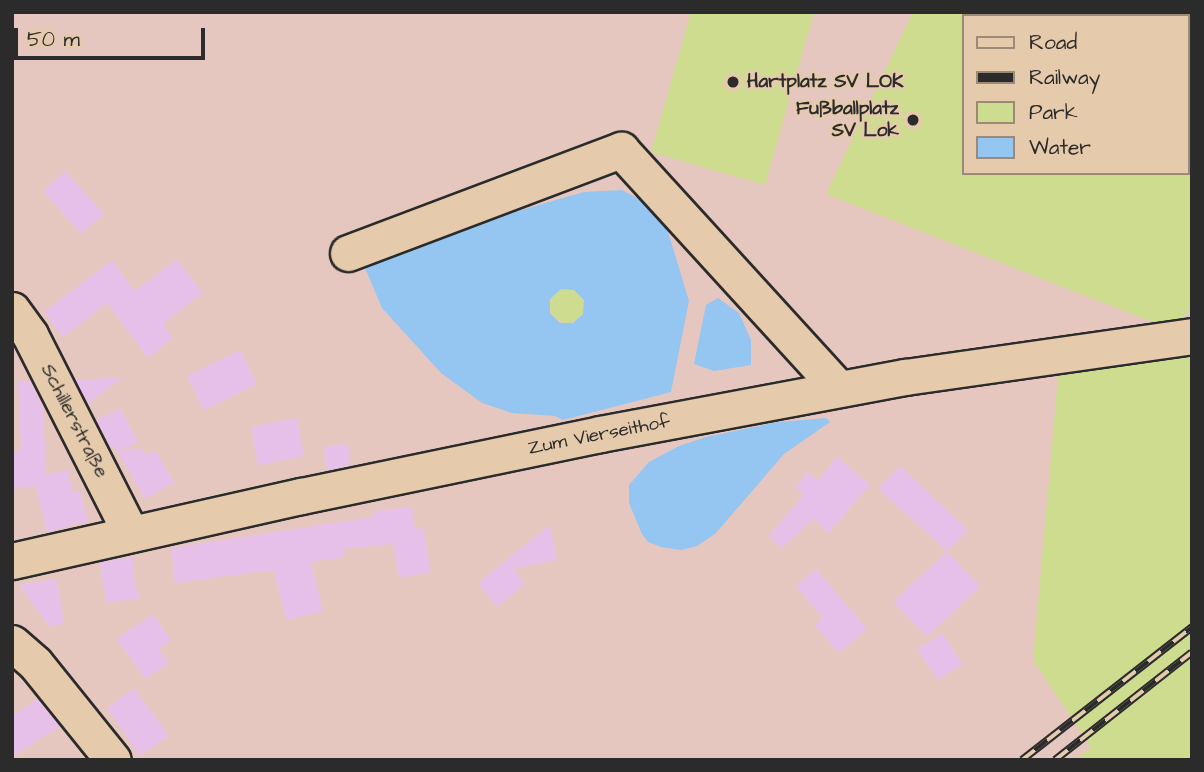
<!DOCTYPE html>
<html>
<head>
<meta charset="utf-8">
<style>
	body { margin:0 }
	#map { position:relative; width:1204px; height:772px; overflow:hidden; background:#e6c7bf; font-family:"Architects Daughter",sans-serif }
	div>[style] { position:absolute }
	.green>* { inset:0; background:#cedc90 }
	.round { border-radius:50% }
	.water>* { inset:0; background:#95c5f1 }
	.building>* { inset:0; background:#e7c0ea }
	.roads { filter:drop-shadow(2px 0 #2b2b2b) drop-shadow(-2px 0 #2b2b2b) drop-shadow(0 2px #2b2b2b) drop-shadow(0 -2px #2b2b2b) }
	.minor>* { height:35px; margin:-17.5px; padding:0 17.5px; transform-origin:17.5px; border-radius:17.5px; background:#e5caac }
	.rail>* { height:8px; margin-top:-4px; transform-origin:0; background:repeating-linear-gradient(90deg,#e5caac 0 16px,#2b2b2b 0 32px); box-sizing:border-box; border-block:2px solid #2b2b2b }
	.dots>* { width:19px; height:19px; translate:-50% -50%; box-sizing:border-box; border:4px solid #e5caac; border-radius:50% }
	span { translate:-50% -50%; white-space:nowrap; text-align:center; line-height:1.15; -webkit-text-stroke:5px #e5caac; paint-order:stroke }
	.poi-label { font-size:19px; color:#2b2b2b; font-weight:700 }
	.left { translate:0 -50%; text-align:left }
	.right { translate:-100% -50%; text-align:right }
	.street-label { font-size:19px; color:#2b2b2b }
	.frame { position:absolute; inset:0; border:14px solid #2b2b2b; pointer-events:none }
	.legend { position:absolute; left:962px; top:14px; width:228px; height:161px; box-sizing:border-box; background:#e5caac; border:2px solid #9b8a78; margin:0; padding:9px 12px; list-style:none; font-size:21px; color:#2b2b2b }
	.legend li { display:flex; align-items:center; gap:14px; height:35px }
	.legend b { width:35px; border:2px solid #9b8a78 }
	.scale { position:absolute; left:14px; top:28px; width:191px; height:32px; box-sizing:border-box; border:4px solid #2b2b2b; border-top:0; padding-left:9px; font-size:21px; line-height:24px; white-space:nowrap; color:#2b2b2b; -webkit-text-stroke:5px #e5caac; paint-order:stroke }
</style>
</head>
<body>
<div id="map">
	<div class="green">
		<i style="clip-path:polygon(691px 12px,814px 12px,765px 185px,651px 152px)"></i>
		<i style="clip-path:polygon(913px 12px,1069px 12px,1077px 16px,964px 16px,964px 173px,1188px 173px,1188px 65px,1192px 67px,1192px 305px,1175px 331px,826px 194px)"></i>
		<i class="round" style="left:550px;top:289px;width:34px;height:34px"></i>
		<i style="clip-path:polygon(1192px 336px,1192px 760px,1075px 760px,1091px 747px,1033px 660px,1060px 355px)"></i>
	</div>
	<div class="water">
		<i style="clip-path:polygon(evenodd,622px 190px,642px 201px,666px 225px,689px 301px,671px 392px,563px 420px,555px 416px,512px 413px,482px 403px,441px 373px,382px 308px,365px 268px,376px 255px,458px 228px,584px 192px,622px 190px,561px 289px,574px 290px,584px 300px,583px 314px,573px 323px,560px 323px,550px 313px,550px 299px,561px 289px)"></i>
		<i style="clip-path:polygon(718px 298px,739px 313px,751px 340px,751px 365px,714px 371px,694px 364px,706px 305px)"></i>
		<i style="clip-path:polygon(826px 418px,830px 422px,784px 454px,715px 534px,697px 546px,681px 550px,661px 547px,648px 542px,642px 534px,629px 503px,629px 485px,649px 462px,679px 446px,706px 437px,778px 422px)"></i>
	</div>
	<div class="building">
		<i style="clip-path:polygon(65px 171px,104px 214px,81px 234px,43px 191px)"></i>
		<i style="clip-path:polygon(177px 259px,203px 293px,163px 324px,173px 338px,148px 358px,107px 303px,63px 337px,44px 312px,112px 260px,135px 291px)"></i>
		<i style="clip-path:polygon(240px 350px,257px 384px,204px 410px,187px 376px)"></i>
		<i style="clip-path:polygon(123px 377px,88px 404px,75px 380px)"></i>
		<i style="clip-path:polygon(18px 382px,31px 382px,43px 406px,46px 475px,68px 470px,73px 493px,80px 491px,88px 521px,47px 532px,36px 486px,12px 489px,12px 451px,21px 450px)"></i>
		<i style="clip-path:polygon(120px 408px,138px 442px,118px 452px,114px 446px,111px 448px,96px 420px)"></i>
		<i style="clip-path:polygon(297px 418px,304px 456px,258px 465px,251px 427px)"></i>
		<i style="clip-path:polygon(348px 444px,350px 465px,327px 470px,324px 447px)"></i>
		<i style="clip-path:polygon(141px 448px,145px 455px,155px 450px,174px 482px,145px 499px,118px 452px)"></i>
		<i style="clip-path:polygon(837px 457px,870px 485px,828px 534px,814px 519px,782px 548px,769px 536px,804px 494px,795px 487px,808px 472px,818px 480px)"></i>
		<i style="clip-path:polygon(900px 466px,968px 530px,947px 551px,878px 489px)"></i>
		<i style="clip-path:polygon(412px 507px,415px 529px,423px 528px,431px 572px,399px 578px,393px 544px,343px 549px,344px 557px,311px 562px,323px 611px,286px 620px,274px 570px,175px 583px,171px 548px,373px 517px,373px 511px)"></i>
		<i style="clip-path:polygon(550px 525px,557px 560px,513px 569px,525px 584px,497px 607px,478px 583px)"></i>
		<i style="clip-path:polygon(947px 551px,980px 586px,927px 637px,893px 602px)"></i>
		<i style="clip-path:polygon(133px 557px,135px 588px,142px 598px,106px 603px,100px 562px)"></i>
		<i style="clip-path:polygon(816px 569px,867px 629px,839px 653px,815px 625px,823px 618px,796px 586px)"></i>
		<i style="clip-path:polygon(57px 579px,64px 624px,49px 626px,19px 585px)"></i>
		<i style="clip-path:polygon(153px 614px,171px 640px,159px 649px,169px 663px,145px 679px,117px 639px)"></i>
		<i style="clip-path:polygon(942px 633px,963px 664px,938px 680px,917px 649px)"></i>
		<i style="clip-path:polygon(134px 688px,169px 736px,140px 756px,107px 708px)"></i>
		<i style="clip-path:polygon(38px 699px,60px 726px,12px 757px,12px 716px)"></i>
	</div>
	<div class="roads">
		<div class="minor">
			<i style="left:348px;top:253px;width:292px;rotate:-20.7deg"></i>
			<i style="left:621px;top:150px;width:323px;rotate:47.6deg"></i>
			<i style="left:12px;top:310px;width:31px;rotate:54deg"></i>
			<i style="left:30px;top:335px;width:223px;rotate:63.1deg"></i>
			<i style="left:12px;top:561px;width:296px;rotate:-12.7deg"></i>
			<i style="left:301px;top:496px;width:305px;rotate:-11.7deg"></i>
			<i style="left:600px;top:434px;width:310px;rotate:-10.6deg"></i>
			<i style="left:905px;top:377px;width:290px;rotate:-8.1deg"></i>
			<i style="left:12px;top:643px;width:30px;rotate:41deg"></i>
			<i style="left:35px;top:663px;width:124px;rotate:51.2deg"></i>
		</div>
	</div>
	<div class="rail">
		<i style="left:1022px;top:760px;width:216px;rotate:-38deg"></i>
		<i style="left:1055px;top:760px;width:174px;rotate:-38.2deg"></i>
	</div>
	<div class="dots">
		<i style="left:733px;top:82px;background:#2b2b2b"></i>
		<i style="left:913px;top:120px;background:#2b2b2b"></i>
	</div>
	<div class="poi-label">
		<span class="left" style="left:747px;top:82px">Hartplatz SV LOK</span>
		<span class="right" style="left:899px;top:120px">Fußballplatz<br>SV Lok</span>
	</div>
	<div class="street-label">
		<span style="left:74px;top:421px;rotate:63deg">Schillerstraße</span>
		<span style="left:599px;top:435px;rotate:-11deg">Zum Vierseithof</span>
	</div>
	<div class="frame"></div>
	<ul class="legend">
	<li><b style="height:9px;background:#e5caac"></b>Road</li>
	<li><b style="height:9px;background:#2b2b2b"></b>Railway</li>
	<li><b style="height:19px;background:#cedc90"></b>Park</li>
	<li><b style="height:19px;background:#95c5f1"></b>Water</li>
	</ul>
	<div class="scale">50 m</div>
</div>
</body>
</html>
